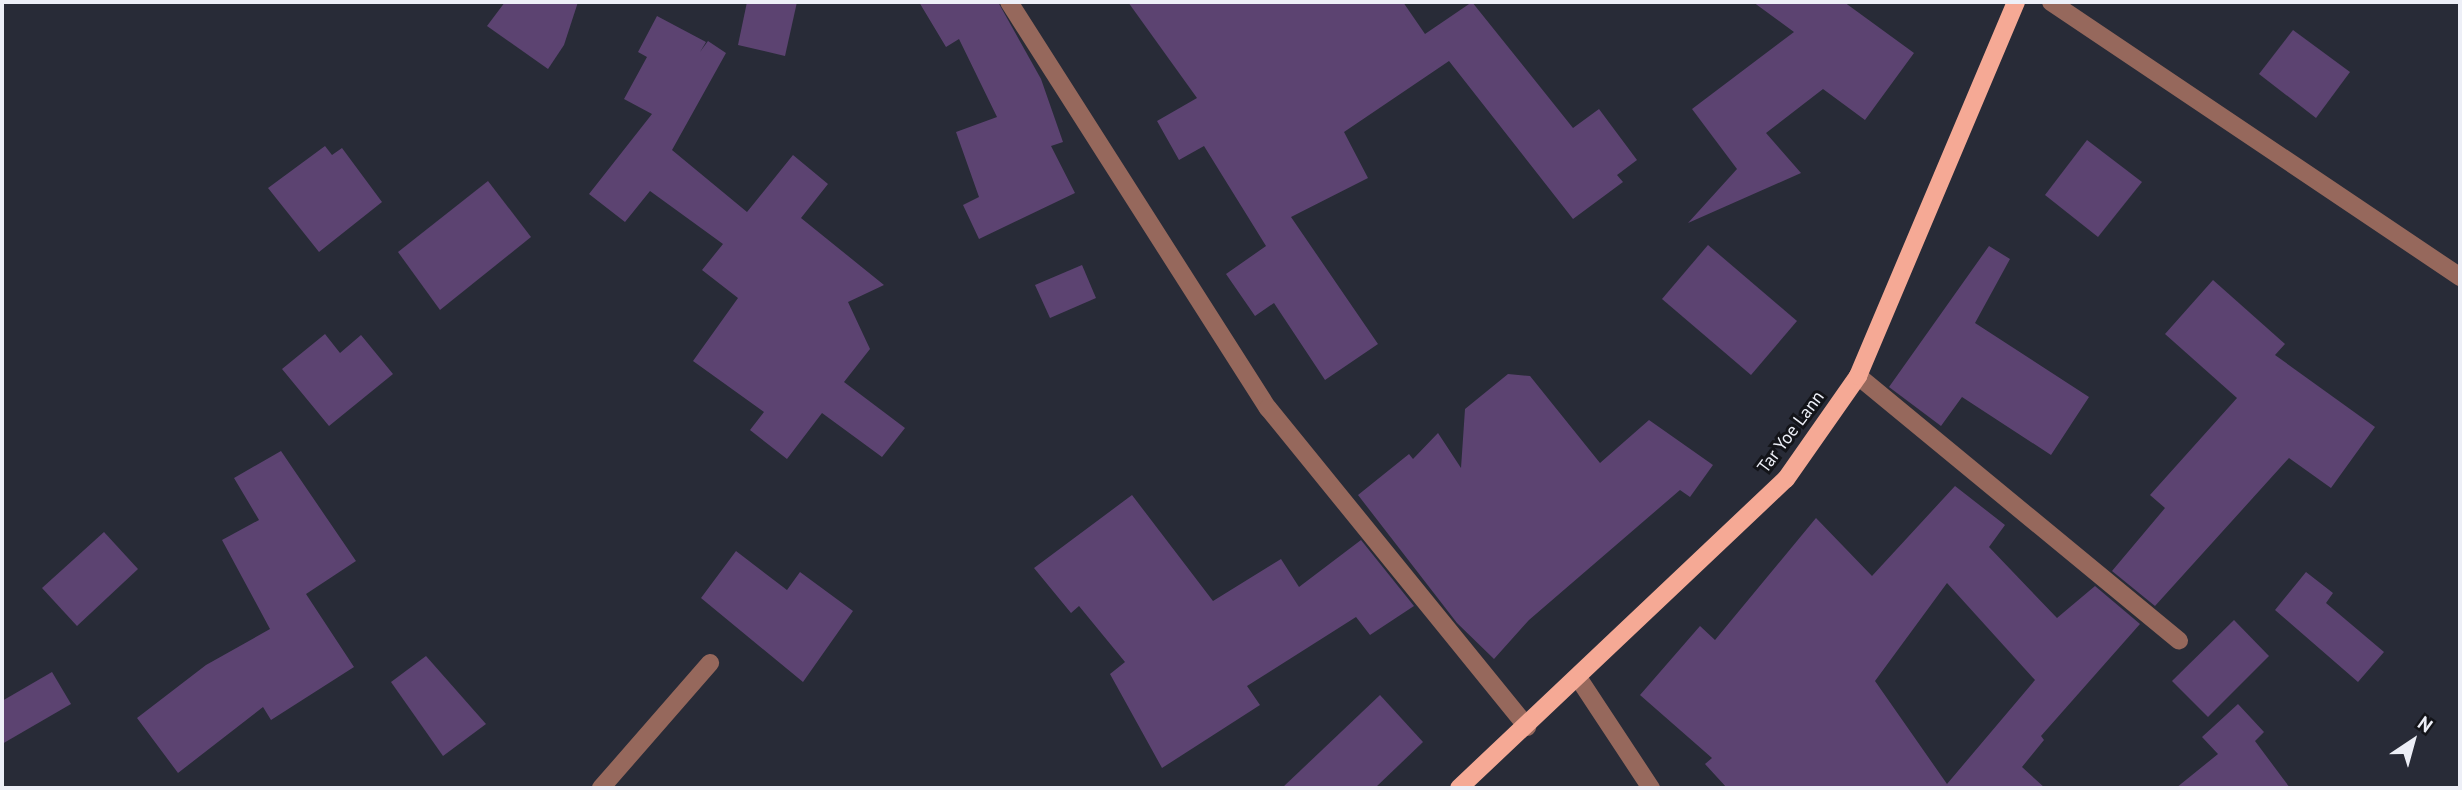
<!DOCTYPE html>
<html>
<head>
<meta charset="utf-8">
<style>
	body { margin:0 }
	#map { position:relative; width:2462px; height:790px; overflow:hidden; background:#282b37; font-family:"PT Sans",sans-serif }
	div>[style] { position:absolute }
	.building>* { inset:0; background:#5c4371 }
	.minor>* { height:18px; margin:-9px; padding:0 9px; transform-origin:9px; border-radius:9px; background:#96685c }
	.major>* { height:18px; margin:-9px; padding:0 9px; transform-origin:9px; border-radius:9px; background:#f5a995 }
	span { translate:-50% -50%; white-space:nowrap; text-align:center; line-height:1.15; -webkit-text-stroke:6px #131419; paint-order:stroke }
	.street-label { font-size:18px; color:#edeff7 }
	.frame { position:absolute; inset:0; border:4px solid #edeff7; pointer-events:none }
	.north { position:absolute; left:2378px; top:706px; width:70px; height:70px; -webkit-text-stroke:5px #131419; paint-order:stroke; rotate:36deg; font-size:19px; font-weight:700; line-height:28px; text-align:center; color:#edeff7 }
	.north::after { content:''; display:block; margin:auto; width:24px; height:32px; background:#edeff7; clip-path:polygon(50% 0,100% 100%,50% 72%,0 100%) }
</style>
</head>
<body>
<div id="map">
	<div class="building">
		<i style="clip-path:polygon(505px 2px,578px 2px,564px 45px,548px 69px,487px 26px)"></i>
		<i style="clip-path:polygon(747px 2px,797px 2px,785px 56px,738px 45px)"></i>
		<i style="clip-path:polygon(919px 2px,998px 2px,1041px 79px,1063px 142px,1051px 146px,1075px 193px,979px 239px,963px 205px,979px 197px,956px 132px,997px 117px,959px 39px,946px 47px)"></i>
		<i style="clip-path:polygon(1128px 2px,1403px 2px,1425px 34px,1472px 2px,1573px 128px,1599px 109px,1637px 160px,1617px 175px,1623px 182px,1573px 219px,1449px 61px,1344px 132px,1368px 178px,1291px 217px,1378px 344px,1325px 380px,1274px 303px,1255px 316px,1226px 274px,1266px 246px,1204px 146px,1179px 160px,1157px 121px,1197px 98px)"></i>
		<i style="clip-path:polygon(1753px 2px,1844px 2px,1914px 53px,1865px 120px,1823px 89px,1766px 133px,1801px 173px,1688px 223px,1737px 169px,1692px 109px,1794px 32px)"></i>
		<i style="clip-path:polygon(657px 16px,706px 42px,700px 52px,708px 41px,726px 53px,672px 150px,747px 212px,793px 155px,828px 184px,801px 218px,884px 285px,848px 302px,870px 349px,844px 382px,905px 428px,882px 457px,822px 413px,787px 459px,750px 430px,764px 412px,693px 361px,738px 298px,702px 270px,723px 244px,650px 191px,625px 222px,589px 194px,652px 114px,624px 99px,647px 57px,638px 52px)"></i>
		<i style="clip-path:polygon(2293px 30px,2350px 72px,2316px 118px,2259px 74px)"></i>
		<i style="clip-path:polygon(2087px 140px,2142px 182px,2098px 237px,2045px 195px)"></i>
		<i style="clip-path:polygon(325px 146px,332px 155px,342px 148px,382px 202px,319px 252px,268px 188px)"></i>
		<i style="clip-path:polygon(488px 181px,531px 237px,440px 310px,398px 252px)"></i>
		<i style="clip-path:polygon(1708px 245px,1797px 321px,1751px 375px,1662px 299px)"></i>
		<i style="clip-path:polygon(1989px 246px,2010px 259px,1975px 323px,2089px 397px,2051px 455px,1962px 397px,1941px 426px,1889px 387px)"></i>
		<i style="clip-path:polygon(1082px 265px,1096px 298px,1050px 318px,1035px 285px)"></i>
		<i style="clip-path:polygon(2213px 280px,2285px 344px,2275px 355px,2375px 427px,2331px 488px,2289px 458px,2155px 606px,2112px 571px,2165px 508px,2150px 495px,2237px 398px,2165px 334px)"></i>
		<i style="clip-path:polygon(325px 334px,340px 353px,361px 335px,393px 374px,329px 426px,282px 369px)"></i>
		<i style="clip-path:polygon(1508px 374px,1530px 376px,1600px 463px,1649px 420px,1713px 465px,1690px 497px,1680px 490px,1529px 620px,1494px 659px,1457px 623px,1358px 495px,1409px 454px,1413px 459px,1438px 433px,1461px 468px,1465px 409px)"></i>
		<i style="clip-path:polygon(281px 451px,356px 561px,306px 594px,354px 667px,271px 720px,263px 707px,178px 773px,137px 718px,206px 665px,270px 629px,222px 540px,259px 520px,234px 478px)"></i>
		<i style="clip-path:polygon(evenodd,1955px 486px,2005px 525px,1989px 547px,2057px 618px,2095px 586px,2140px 624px,2041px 736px,2044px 740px,2022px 767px,2045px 788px,1727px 788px,1705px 764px,1712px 758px,1640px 695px,1700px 626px,1715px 640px,1816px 518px,1872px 576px,1955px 486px,1947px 583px,2035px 680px,1947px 784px,1875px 681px,1947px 583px)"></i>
		<i style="clip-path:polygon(1132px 495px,1213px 601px,1281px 559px,1299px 587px,1361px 540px,1414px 606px,1370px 635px,1356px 617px,1247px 686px,1260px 705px,1162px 768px,1110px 674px,1125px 662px,1079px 606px,1071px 613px,1034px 568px)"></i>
		<i style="clip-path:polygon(104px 532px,138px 569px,77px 626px,42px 588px)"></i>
		<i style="clip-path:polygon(736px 551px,787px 590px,800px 572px,853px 611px,803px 682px,701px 598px)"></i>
		<i style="clip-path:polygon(2306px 572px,2333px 593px,2326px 603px,2384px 652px,2358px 682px,2275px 610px)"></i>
		<i style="clip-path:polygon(2234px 620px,2269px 656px,2208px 717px,2172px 681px)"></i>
		<i style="clip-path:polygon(426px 656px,486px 724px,443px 756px,391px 682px)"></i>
		<i style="clip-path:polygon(52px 672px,71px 704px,2px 744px,2px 701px)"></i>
		<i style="clip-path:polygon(1380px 695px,1423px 742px,1375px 788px,1282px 788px)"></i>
		<i style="clip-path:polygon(2238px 704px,2264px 732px,2255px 741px,2290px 788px,2176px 788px,2218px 754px,2202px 737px)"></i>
	</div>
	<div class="minor">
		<i style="left:1009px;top:2px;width:482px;rotate:57.5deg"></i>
		<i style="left:1268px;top:408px;width:411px;rotate:50.9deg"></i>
		<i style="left:2051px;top:2px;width:493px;rotate:33.9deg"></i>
		<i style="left:1858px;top:376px;width:416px;rotate:39.5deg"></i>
		<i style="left:1579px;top:679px;width:131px;rotate:56.6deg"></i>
		<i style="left:601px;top:788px;width:166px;rotate:-48.9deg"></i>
	</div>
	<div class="major">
		<i style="left:1459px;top:788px;width:450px;rotate:-43.4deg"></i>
		<i style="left:1786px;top:479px;width:126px;rotate:-55deg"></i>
		<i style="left:1858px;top:376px;width:406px;rotate:-67.1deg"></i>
	</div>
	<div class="street-label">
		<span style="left:1791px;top:432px;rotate:-53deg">Tar Yoe Lann</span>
	</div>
	<div class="frame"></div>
	<div class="north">N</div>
</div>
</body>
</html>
